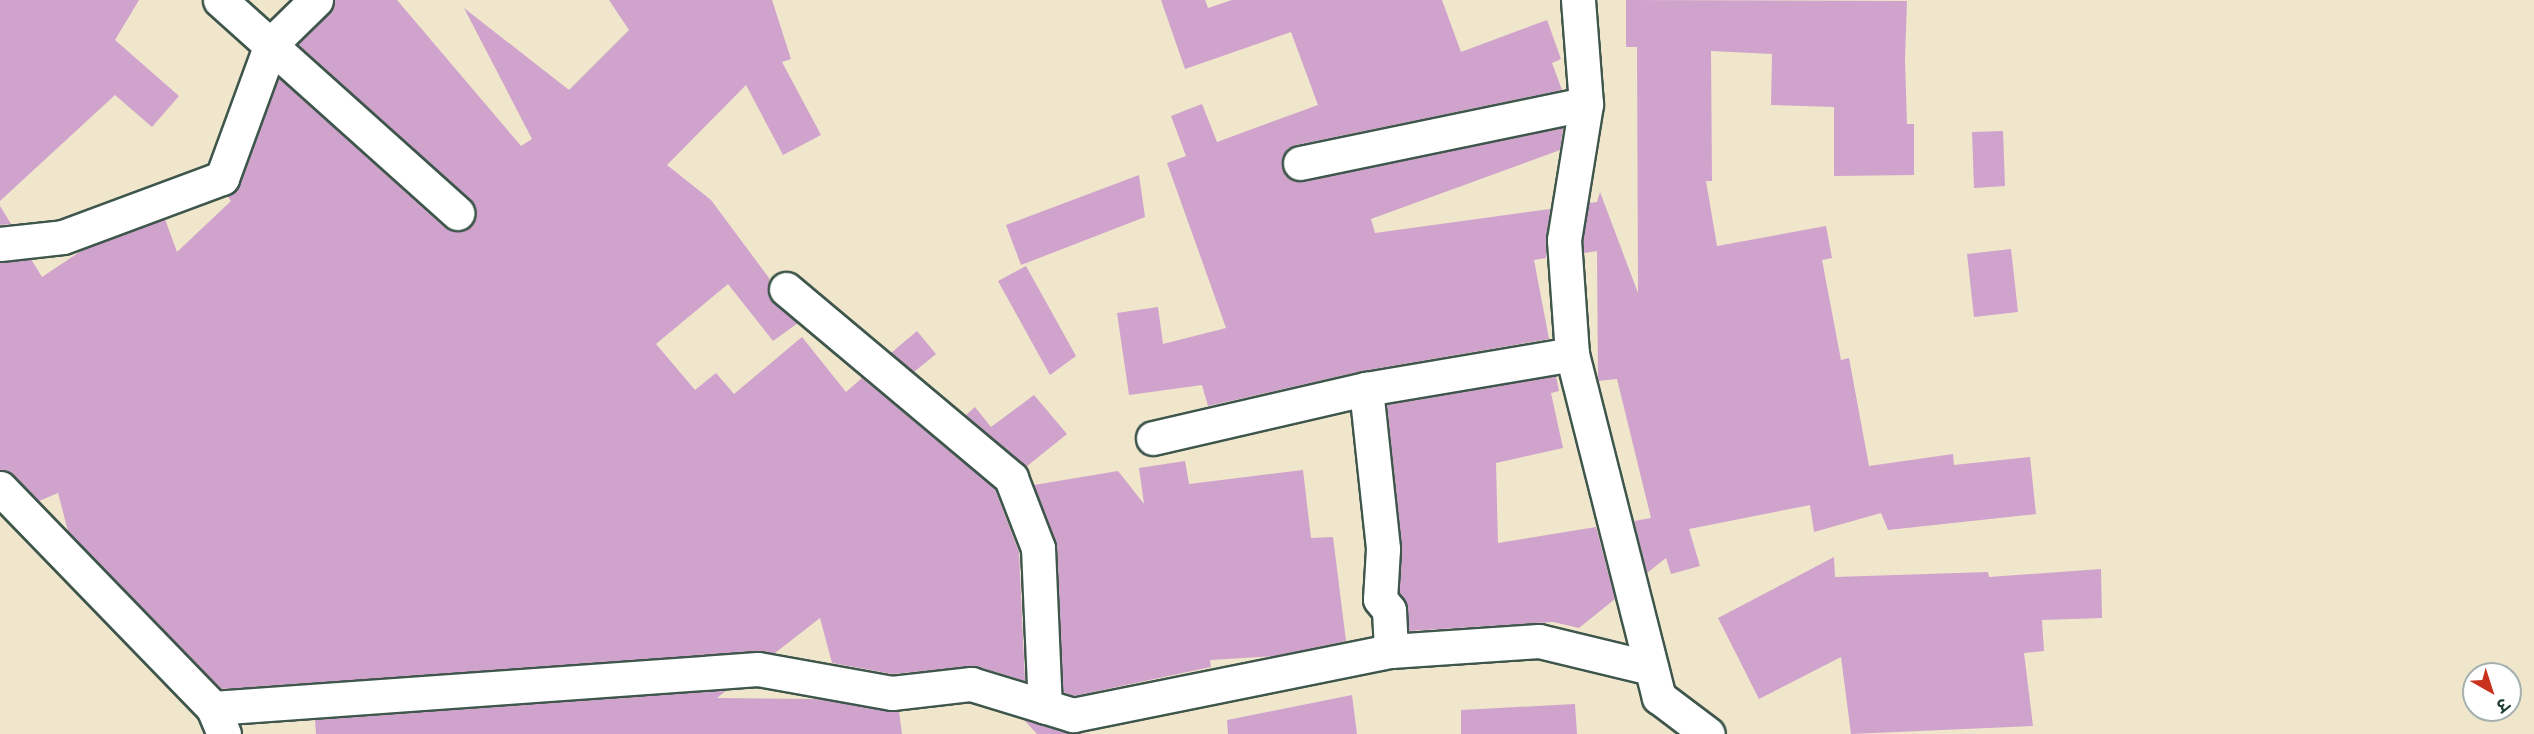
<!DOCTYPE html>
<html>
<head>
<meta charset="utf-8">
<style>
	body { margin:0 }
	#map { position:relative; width:2534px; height:734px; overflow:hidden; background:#f0e6cc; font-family:Pangolin,"Playpen Sans Deva",sans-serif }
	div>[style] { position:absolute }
	.building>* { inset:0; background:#cfa3cc }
	.roads { filter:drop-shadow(2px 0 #3e564b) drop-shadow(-2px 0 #3e564b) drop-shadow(0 2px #3e564b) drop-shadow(0 -2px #3e564b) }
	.street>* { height:33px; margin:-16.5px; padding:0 16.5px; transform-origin:16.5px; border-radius:16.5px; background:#fff }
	span { translate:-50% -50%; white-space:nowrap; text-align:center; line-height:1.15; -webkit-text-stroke:6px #fff; paint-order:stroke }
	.north { position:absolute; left:2462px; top:662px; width:60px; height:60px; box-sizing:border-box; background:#fff; border:2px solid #a5b1ae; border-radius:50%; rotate:141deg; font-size:16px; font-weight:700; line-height:24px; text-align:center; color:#1f3d34 }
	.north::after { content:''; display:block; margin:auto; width:21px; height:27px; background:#c8321e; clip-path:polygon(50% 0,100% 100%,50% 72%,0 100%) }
</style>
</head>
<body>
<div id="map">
	<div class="building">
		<i style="clip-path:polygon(0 0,139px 0,115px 40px,179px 96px,152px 127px,115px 95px,0 201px)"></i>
		<i style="clip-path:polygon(334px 0,397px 0,521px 146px,532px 139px,464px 8px,569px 90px,629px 30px,609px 0,772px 0,791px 59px,782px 62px,821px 135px,783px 155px,746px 85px,667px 165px,711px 200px,769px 278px,774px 303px,798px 323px,773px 341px,728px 284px,656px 344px,695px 390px,716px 373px,734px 394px,802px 337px,846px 392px,862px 378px,995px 489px,1019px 552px,1025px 681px,976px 666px,893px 674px,832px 663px,820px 618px,775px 653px,220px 689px,68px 531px,58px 493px,39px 501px,13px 475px,0 470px,0 262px,31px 259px,42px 277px,84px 249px,165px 219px,177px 252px,231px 201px,227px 196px,240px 184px,279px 78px,444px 227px,454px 231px,471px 226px,475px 216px,470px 199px,297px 44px,329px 13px)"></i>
		<i style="clip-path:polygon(1161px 0,1205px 0,1208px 8px,1232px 0,1442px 0,1461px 52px,1547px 20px,1561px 59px,1552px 63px,1562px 90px,1296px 145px,1287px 149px,1282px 166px,1286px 176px,1304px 181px,1563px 128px,1560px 150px,1371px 219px,1375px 233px,1550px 209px,1546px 258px,1534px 260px,1549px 339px,1362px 371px,1208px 406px,1202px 385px,1129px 395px,1117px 313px,1158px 307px,1163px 344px,1226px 328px,1167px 163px,1186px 156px,1171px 116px,1202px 104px,1217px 142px,1318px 105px,1291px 32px,1185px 69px)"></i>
		<i style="clip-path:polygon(1626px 0,1907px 1px,1905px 60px,1907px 124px,1914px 124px,1914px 175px,1834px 176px,1834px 107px,1771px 105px,1772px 54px,1711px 51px,1712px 181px,1706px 181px,1717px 246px,1826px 226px,1832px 258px,1822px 260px,1841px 360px,1849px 358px,1869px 466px,1953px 454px,1954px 465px,2030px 457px,2036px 514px,1888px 530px,1881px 513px,1814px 532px,1810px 505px,1689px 529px,1700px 566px,1671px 574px,1666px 558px,1647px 573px,1634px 521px,1651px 518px,1617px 379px,1598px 381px,1597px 251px,1584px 253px,1583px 241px,1589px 203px,1597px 202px,1600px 192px,1638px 293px,1637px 47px,1626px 47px)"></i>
		<i style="clip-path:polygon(2003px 131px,2005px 186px,1974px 188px,1972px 132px)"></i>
		<i style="clip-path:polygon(1139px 175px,1145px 217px,1021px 265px,1006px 225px)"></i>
		<i style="clip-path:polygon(0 206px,11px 224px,0 225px)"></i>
		<i style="clip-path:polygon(2011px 249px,2018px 312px,1974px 317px,1967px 254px)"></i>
		<i style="clip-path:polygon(1026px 266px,1076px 356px,1050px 375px,998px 281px)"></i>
		<i style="clip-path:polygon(917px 331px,936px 354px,914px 372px,891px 353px)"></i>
		<i style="clip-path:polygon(1556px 376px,1559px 391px,1551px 393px,1563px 448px,1496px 463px,1498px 543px,1596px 527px,1615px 599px,1579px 628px,1553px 622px,1409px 631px,1399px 589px,1402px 547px,1387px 405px)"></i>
		<i style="clip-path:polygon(1034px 395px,1067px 434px,1026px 467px,966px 415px,975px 407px,991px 427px)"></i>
		<i style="clip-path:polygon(1185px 461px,1189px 484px,1303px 470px,1311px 538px,1333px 537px,1346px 641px,1274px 656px,1210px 660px,1211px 667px,1074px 696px,1063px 692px,1057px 547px,1034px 485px,1118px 471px,1144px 504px,1139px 468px)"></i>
		<i style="clip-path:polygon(1834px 557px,1835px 577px,1988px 572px,1989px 577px,2101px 569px,2102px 618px,2042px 620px,2044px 651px,2024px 653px,2033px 726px,1851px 734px,1841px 657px,1759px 699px,1718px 618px)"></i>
		<i style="clip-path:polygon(727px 690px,717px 698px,816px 699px,899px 711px,902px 734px,316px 734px,315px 720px)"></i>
		<i style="clip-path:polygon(1352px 695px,1357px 734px,1228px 734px,1227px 720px)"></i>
		<i style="clip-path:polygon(1575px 704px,1577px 734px,1461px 734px,1461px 710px)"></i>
		<i style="clip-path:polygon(1024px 720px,1068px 733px,1089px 734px,1037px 734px)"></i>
	</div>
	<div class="roads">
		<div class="street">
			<i style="left:220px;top:0;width:319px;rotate:41.9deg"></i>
			<i style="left:1578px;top:0;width:104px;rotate:85.6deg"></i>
			<i style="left:1586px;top:104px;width:138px;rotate:99.2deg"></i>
			<i style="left:1564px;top:240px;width:114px;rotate:86deg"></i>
			<i style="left:1572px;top:354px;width:354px;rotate:75.8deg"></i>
			<i style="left:1659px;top:697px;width:61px;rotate:37.1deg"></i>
			<i style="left:1300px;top:163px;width:292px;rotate:-11.7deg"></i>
			<i style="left:0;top:244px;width:63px;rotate:-6.3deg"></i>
			<i style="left:63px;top:237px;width:170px;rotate:-20.4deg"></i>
			<i style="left:222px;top:178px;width:143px;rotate:-69.9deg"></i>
			<i style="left:271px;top:44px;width:63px;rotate:-44.4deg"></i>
			<i style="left:786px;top:289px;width:294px;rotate:40deg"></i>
			<i style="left:1011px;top:478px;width:75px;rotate:68.9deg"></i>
			<i style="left:1038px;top:548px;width:159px;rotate:87.5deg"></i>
			<i style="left:1366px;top:389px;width:161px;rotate:83.9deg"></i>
			<i style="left:1383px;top:549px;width:50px;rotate:93.4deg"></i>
			<i style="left:1380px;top:599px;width:14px;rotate:51deg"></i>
			<i style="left:1389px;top:610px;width:41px;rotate:87.2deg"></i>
			<i style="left:1153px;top:438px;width:219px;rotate:-13deg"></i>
			<i style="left:1366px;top:389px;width:209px;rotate:-9.6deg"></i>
			<i style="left:0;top:488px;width:306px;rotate:45.9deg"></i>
			<i style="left:213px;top:708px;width:28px;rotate:67deg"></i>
			<i style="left:213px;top:708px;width:546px;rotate:-4.09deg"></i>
			<i style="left:758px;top:669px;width:136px;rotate:10.2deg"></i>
			<i style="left:892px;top:693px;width:80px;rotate:-6.5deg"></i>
			<i style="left:971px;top:684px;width:107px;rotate:16.9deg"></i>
			<i style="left:1073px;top:715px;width:324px;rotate:-11.4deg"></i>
			<i style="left:1391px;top:651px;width:148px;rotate:-3.9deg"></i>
			<i style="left:1539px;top:641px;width:115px;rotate:13.6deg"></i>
		</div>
	</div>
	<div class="north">उ</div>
</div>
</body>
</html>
